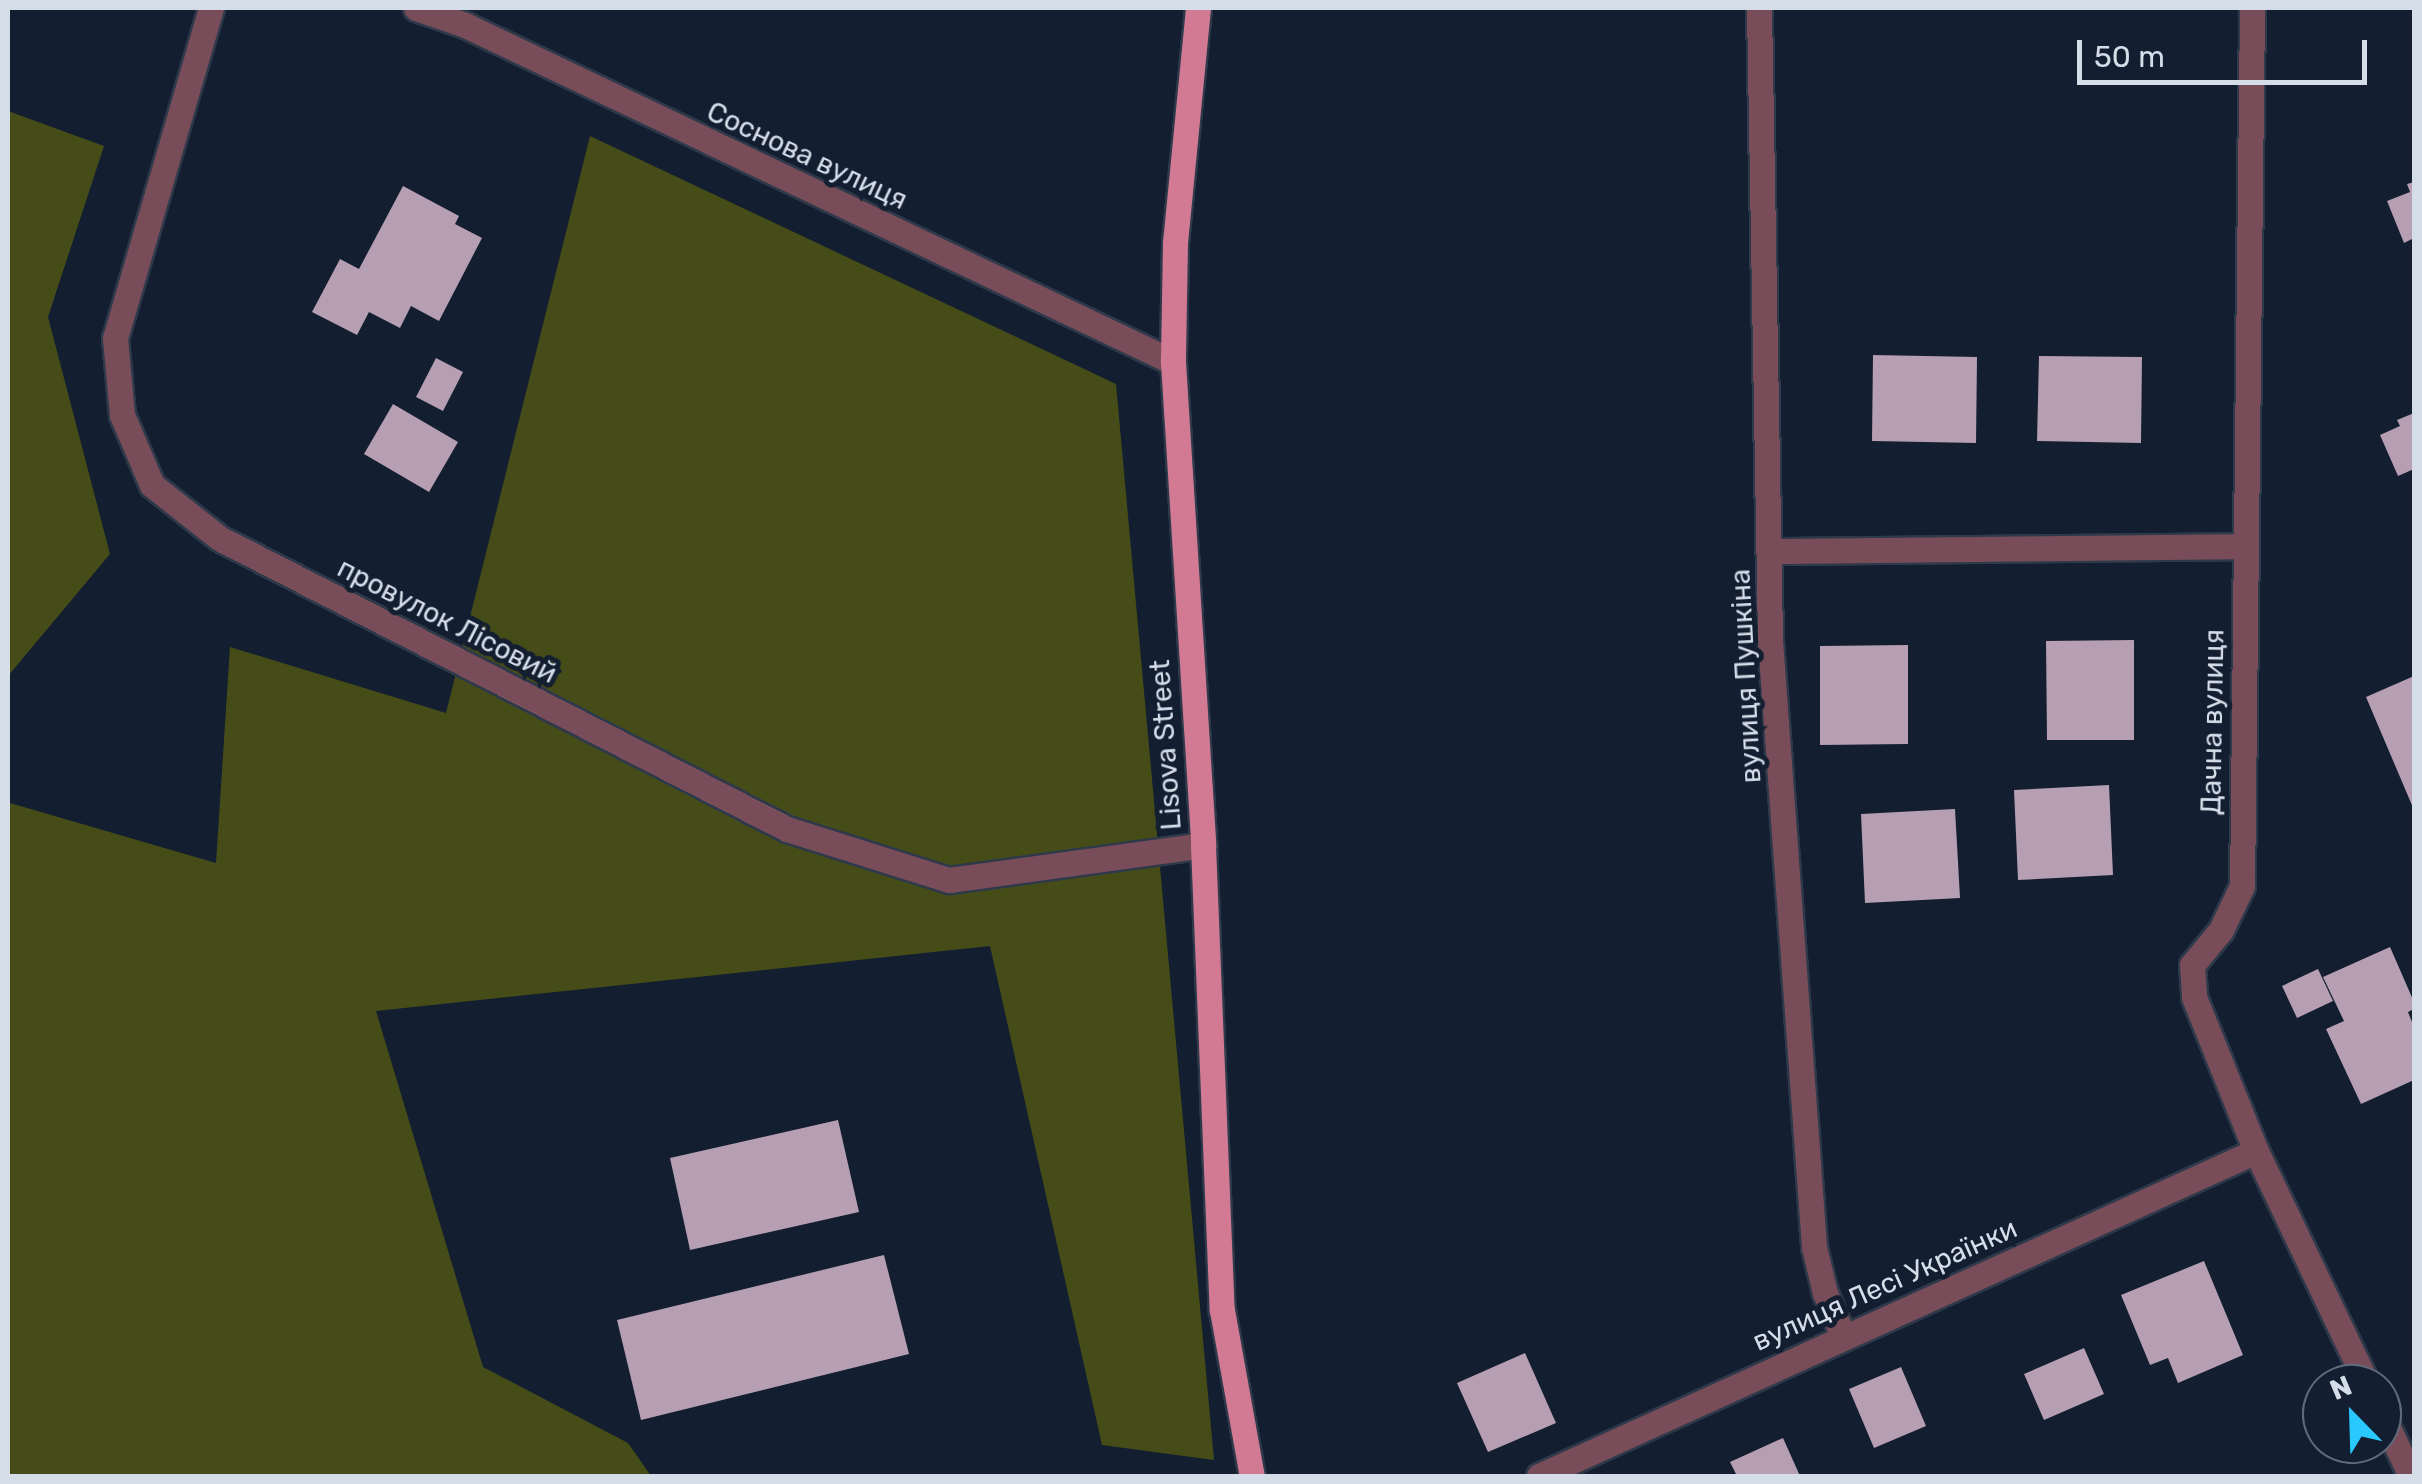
<!DOCTYPE html>
<html>
<head>
<meta charset="utf-8">
<style>
	body { margin:0 }
	#map { position:relative; width:2422px; height:1484px; overflow:hidden; background:#131e30; font-family:Rubik,sans-serif }
	div>[style] { position:absolute }
	.forest>* { inset:0; background:#454c18 }
	.building>* { inset:0; background:#b69fb2 }
	.roads { filter:drop-shadow(2px 0 #2e394a) drop-shadow(-2px 0 #2e394a) drop-shadow(0 2px #2e394a) drop-shadow(0 -2px #2e394a) }
	.minor>* { height:25px; margin:-12.5px; padding:0 12.5px; transform-origin:12.5px; border-radius:12.5px; background:#784d59 }
	.major>* { height:25px; margin:-12.5px; padding:0 12.5px; transform-origin:12.5px; border-radius:12.5px; background:#d27a94 }
	span { translate:-50% -50%; white-space:nowrap; text-align:center; line-height:1.15; -webkit-text-stroke:10px #131e30; paint-order:stroke }
	.street-label { font-size:28px; color:#d5dde9 }
	.frame { position:absolute; inset:0; border:10px solid #d5dde9; pointer-events:none }
	.north { position:absolute; left:2302px; top:1364px; width:100px; height:100px; box-sizing:border-box; background:#131e30; border:2px solid #616a7a; border-radius:50%; rotate:337deg; font-size:28px; font-weight:700; line-height:40px; text-align:center; color:#d5dde9 }
	.north::after { content:''; display:block; margin:auto; width:35px; height:45px; background:#29c8ff; clip-path:polygon(50% 0,100% 100%,50% 72%,0 100%) }
	.scale { position:absolute; left:2077px; top:40px; width:290px; height:45px; box-sizing:border-box; border:5px solid #d5dde9; border-top:0; padding-left:12px; font-size:30px; line-height:35px; white-space:nowrap; color:#d5dde9; -webkit-text-stroke:8px #131e30; paint-order:stroke }
</style>
</head>
<body>
<div id="map">
	<div class="forest">
		<i style="clip-path:polygon(8px 111px,104px 146px,48px 317px,110px 554px,8px 676px)"></i>
		<i style="clip-path:polygon(590px 136px,1116px 384px,1214px 1460px,1102px 1445px,990px 946px,376px 1011px,483px 1367px,628px 1443px,651px 1476px,8px 1476px,8px 788px,10px 803px,216px 863px,230px 647px,446px 713px)"></i>
	</div>
	<div class="building">
		<i style="clip-path:polygon(2414px 182px,2414px 238px,2404px 243px,2387px 201px,2410px 192px,2407px 184px)"></i>
		<i style="clip-path:polygon(403px 186px,459px 216px,455px 224px,482px 238px,439px 321px,411px 306px,400px 328px,369px 312px,357px 335px,312px 312px,340px 259px,359px 269px)"></i>
		<i style="clip-path:polygon(1873px 355px,1977px 357px,1976px 443px,1872px 441px)"></i>
		<i style="clip-path:polygon(2039px 356px,2142px 357px,2141px 443px,2037px 441px)"></i>
		<i style="clip-path:polygon(436px 358px,463px 372px,443px 411px,416px 397px)"></i>
		<i style="clip-path:polygon(393px 404px,458px 442px,429px 492px,364px 454px)"></i>
		<i style="clip-path:polygon(2414px 413px,2414px 469px,2398px 476px,2380px 435px,2400px 426px,2397px 420px)"></i>
		<i style="clip-path:polygon(2134px 640px,2134px 740px,2047px 740px,2046px 641px)"></i>
		<i style="clip-path:polygon(1908px 645px,1908px 744px,1820px 745px,1820px 646px)"></i>
		<i style="clip-path:polygon(2414px 676px,2414px 810px,2366px 697px)"></i>
		<i style="clip-path:polygon(2109px 785px,2113px 875px,2018px 880px,2014px 790px)"></i>
		<i style="clip-path:polygon(1955px 809px,1960px 898px,1865px 903px,1861px 814px)"></i>
		<i style="clip-path:polygon(2390px 947px,2414px 1002px,2414px 1009px,2408px 1012px,2414px 1027px,2414px 1080px,2361px 1104px,2326px 1029px,2344px 1021px,2323px 977px)"></i>
		<i style="clip-path:polygon(2318px 969px,2333px 1001px,2297px 1018px,2282px 986px)"></i>
		<i style="clip-path:polygon(838px 1120px,859px 1212px,690px 1250px,670px 1158px)"></i>
		<i style="clip-path:polygon(884px 1255px,909px 1354px,641px 1420px,617px 1320px)"></i>
		<i style="clip-path:polygon(2204px 1261px,2243px 1355px,2178px 1383px,2168px 1358px,2150px 1365px,2121px 1295px)"></i>
		<i style="clip-path:polygon(2084px 1348px,2104px 1394px,2044px 1420px,2024px 1374px)"></i>
		<i style="clip-path:polygon(1525px 1353px,1556px 1423px,1488px 1452px,1457px 1383px)"></i>
		<i style="clip-path:polygon(1901px 1367px,1926px 1426px,1874px 1448px,1849px 1389px)"></i>
		<i style="clip-path:polygon(1783px 1438px,1800px 1476px,1737px 1476px,1730px 1462px)"></i>
	</div>
	<div class="roads">
		<div class="minor">
			<i style="left:211px;top:8px;width:344px;rotate:106.2deg"></i>
			<i style="left:115px;top:338px;width:77px;rotate:84.8deg"></i>
			<i style="left:122px;top:415px;width:76px;rotate:66.8deg"></i>
			<i style="left:152px;top:485px;width:85px;rotate:38.3deg"></i>
			<i style="left:219px;top:538px;width:638px;rotate:27.13deg"></i>
			<i style="left:787px;top:829px;width:170px;rotate:17.5deg"></i>
			<i style="left:949px;top:880px;width:256px;rotate:-7.8deg"></i>
			<i style="left:416px;top:8px;width:52px;rotate:19.1deg"></i>
			<i style="left:465px;top:25px;width:784px;rotate:25.45deg"></i>
			<i style="left:1759px;top:8px;width:632px;rotate:89deg"></i>
			<i style="left:1770px;top:640px;width:609px;rotate:85.85deg"></i>
			<i style="left:1814px;top:1247px;width:47px;rotate:76.6deg"></i>
			<i style="left:1825px;top:1293px;width:47px;rotate:67.3deg"></i>
			<i style="left:2252px;top:8px;width:878px;rotate:90.65deg"></i>
			<i style="left:2242px;top:886px;width:49px;rotate:115.5deg"></i>
			<i style="left:2221px;top:930px;width:45px;rotate:129.6deg"></i>
			<i style="left:2192px;top:965px;width:32px;rotate:86deg"></i>
			<i style="left:2194px;top:997px;width:166px;rotate:68.1deg"></i>
			<i style="left:2256px;top:1151px;width:258px;rotate:64.5deg"></i>
			<i style="left:1771px;top:551px;width:474px;rotate:-0.6deg"></i>
			<i style="left:2382px;top:1415px;width:68px;rotate:64.6deg"></i>
			<i style="left:1539px;top:1476px;width:787px;rotate:-24.38deg"></i>
		</div>
		<div class="major">
			<i style="left:1198px;top:8px;width:236px;rotate:95.6deg"></i>
			<i style="left:1175px;top:243px;width:119px;rotate:91deg"></i>
			<i style="left:1173px;top:362px;width:484px;rotate:86.4deg"></i>
			<i style="left:1203px;top:845px;width:465px;rotate:87.7deg"></i>
			<i style="left:1222px;top:1310px;width:169px;rotate:79.8deg"></i>
		</div>
	</div>
	<div class="street-label">
		<span style="left:807px;top:156px;rotate:25deg">Соснова вулиця</span>
		<span style="left:447px;top:621px;rotate:27deg">провулок Лісовий</span>
		<span style="left:1746px;top:676px;rotate:-93deg">вулиця Пушкіна</span>
		<span style="left:2213px;top:722px;rotate:-89deg">Дачна вулиця</span>
		<span style="left:1166px;top:745px;rotate:-94deg">Lisova Street</span>
		<span style="left:1885px;top:1285px;rotate:-24deg">вулиця Лесі Українки</span>
	</div>
	<div class="frame"></div>
	<div class="north">N</div>
	<div class="scale">50 m</div>
</div>
</body>
</html>
